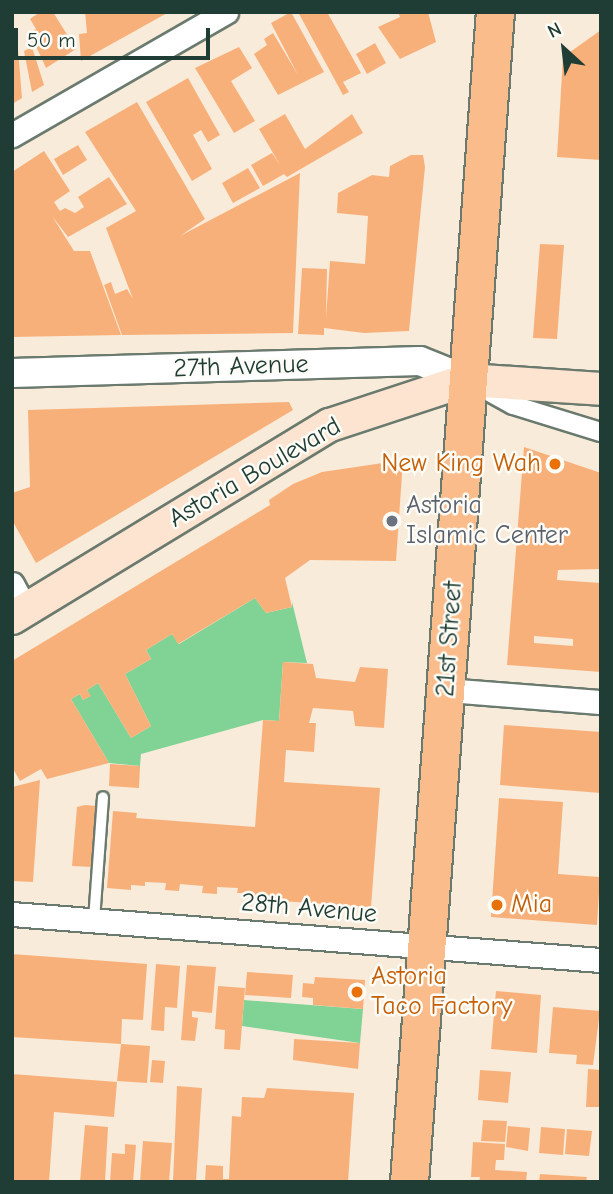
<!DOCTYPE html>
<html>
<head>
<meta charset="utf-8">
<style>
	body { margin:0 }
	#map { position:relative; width:613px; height:1194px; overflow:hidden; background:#f9ebd9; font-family:"Comic Neue",sans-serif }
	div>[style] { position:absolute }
	.green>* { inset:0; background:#80d395 }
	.building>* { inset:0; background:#f8b07a }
	.roads { filter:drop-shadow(2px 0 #6b7a6e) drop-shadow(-2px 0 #6b7a6e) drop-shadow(0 2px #6b7a6e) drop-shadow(0 -2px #6b7a6e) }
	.service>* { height:10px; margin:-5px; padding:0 5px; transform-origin:5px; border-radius:5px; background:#fff }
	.pedestrian>* { height:18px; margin:-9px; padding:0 9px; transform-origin:9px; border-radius:9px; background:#fff }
	.minor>* { height:23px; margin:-11.5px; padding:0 11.5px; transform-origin:11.5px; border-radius:11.5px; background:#fff }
	.tertiary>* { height:28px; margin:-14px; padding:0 14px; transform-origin:14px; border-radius:14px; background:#fff }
	.secondary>* { height:32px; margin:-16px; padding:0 16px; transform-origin:16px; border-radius:16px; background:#fde4d1 }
	.primary>* { height:37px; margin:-18.5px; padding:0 18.5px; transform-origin:18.5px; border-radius:18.5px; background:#fabc8b }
	.dots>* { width:19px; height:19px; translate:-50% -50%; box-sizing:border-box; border:4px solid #fdfcf7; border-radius:50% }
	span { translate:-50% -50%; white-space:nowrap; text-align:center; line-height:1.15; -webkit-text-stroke:5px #fdfcf7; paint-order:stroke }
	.street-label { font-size:26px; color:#1f3d34 }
	.food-label { font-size:26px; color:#c56008 }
	.right { translate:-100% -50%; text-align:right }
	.left { translate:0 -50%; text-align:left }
	.worship-label { font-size:26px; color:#5b616d }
	.frame { position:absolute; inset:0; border:14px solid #1f3d34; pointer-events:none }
	.north { position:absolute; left:529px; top:14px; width:70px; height:70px; -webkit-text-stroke:5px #fdfcf7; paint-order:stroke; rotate:333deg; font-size:19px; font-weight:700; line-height:28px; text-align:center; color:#1f3d34 }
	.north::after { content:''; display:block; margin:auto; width:24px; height:32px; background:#1f3d34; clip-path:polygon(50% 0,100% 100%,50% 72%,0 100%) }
	.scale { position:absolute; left:14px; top:28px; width:196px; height:32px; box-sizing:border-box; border:4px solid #1f3d34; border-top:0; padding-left:9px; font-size:21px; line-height:24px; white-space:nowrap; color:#1f3d34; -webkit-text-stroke:5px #fdfcf7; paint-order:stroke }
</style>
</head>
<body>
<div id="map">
	<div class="green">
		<i style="clip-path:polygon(255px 598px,266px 613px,292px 607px,292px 602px,307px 663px,283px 662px,279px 721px,263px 720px,141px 754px,140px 766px,109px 763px,71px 699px,80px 694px,83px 700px,90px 696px,87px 690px,98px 683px,131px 738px,151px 726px,125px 674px,151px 659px,146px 650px,172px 634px,179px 644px)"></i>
		<i style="clip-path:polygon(244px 1000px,363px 1009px,360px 1043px,242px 1026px)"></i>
	</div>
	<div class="building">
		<i style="clip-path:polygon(40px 12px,53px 12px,76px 49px,46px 68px,30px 33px,36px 29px,30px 19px)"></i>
		<i style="clip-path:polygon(85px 12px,169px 12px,81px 61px,79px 34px,87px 33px)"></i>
		<i style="clip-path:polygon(291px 12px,324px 72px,278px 95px,254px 54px,267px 45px,264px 39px,273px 33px,298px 75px,271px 23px)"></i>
		<i style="clip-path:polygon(298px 12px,327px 12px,361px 73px,343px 82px,349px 92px,343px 95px)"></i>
		<i style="clip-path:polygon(398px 12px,428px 12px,436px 42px,400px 59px,378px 27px,400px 17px)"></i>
		<i style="clip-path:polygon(601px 30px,601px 160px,557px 157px,563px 57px)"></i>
		<i style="clip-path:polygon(17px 37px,22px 98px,12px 104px,12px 38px)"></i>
		<i style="clip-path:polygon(375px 43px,386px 63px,367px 74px,356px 54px)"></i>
		<i style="clip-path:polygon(32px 47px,44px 85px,32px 92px,24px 51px)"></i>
		<i style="clip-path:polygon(239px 47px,252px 68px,231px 81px,255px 121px,234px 133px,195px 68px)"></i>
		<i style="clip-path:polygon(188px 78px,220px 135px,208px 142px,201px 130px,193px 135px,212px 169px,192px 181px,146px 102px)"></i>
		<i style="clip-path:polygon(137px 102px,205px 219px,180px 236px,300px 173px,293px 333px,122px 335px,104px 285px,111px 282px,115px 294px,127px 289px,133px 299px,106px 228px,136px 211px,85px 132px)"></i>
		<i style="clip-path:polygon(285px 114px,305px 149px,352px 114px,363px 133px,287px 177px,284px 174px,263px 186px,251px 165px,272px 153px,280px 165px,259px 129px)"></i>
		<i style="clip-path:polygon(78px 145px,87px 160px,63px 175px,54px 159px)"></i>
		<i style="clip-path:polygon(44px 151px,70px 191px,54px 202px,60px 211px,65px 208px,75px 213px,84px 207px,78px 197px,109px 177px,127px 204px,68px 237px,52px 216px,74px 251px,90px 251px,121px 335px,12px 337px,12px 172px)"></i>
		<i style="clip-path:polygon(411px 155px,423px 155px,425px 167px,409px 331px,364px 333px,324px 328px,324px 335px,298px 334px,302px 268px,327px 269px,326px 318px,330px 261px,365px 264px,368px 216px,337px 213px,338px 193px,372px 175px,389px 177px,390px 166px)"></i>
		<i style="clip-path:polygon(248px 168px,260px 188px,233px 203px,222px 183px)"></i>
		<i style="clip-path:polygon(540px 244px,564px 245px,557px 339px,533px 338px)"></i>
		<i style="clip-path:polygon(289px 402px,293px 410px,36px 563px,12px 520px,12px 493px,30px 487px,28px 410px)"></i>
		<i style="clip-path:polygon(evenodd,524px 447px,601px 473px,601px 569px,558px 570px,557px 580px,601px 583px,601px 672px,507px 665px,524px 447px,534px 636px,573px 639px,573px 646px,534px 643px,534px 636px)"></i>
		<i style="clip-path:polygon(403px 460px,396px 561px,310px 560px,285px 578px,292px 607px,266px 613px,255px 598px,178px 644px,172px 634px,146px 650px,151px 659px,125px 674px,151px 726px,131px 738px,98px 683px,87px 690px,91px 696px,83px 700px,80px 694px,71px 699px,109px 763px,47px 779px,41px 769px,20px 781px,12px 767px,12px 661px,270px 505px,269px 500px,293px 484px,322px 472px)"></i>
		<i style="clip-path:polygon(283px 662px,313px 664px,316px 678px,355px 682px,360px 667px,388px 669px,384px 728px,355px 726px,353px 711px,313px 708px,309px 723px,316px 723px,314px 752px,286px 750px,284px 782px,380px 788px,371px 907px,250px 899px,250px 893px,237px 893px,238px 888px,217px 887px,217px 894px,202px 893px,203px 886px,180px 884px,179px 891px,165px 890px,166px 883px,145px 882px,145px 886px,131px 885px,131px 890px,107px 888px,113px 811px,137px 813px,136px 818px,255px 827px,263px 720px,279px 721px)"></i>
		<i style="clip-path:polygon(504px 725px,601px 732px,601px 793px,500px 785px)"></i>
		<i style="clip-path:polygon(110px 764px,140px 766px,139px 788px,109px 786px)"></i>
		<i style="clip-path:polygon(40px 780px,33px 882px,12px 881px,12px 787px)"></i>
		<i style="clip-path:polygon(499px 798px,563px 802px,558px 874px,600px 877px,597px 925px,491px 917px)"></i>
		<i style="clip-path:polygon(85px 805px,97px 806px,93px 867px,72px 866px,77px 807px)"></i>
		<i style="clip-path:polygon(12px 954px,147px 964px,143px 1020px,122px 1019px,121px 1044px,12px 1037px)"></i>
		<i style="clip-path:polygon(156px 964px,180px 966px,177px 1008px,165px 1007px,164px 1031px,151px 1030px)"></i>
		<i style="clip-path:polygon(187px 965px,216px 967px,212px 1013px,192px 1011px,192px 1017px,198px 1018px,195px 1041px,181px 1040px)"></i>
		<i style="clip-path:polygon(247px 972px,293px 975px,291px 998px,245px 995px)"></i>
		<i style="clip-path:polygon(315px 977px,365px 980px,363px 1009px,313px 1005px,313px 998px,302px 997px,303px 983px,314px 984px)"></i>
		<i style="clip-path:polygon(218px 986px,245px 988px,240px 1050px,224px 1049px,225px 1030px,215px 1029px)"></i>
		<i style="clip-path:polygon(496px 991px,541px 995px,537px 1053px,491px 1049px)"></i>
		<i style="clip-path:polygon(553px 1007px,600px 1011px,593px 1065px,576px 1064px,577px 1055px,549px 1053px)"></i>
		<i style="clip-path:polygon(294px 1039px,360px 1043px,358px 1069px,293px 1060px)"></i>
		<i style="clip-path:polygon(121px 1044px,150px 1046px,147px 1083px,117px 1081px)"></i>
		<i style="clip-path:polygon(152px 1060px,165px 1061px,163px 1083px,150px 1082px)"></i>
		<i style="clip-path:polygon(588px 1069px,601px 1070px,599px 1107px,586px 1107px)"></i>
		<i style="clip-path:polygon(480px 1070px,511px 1072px,508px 1103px,478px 1100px)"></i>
		<i style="clip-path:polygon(12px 1074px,117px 1082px,114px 1117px,54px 1112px,49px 1182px,12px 1182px)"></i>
		<i style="clip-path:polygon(177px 1086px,202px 1088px,196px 1182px,173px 1182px)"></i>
		<i style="clip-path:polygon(267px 1088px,354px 1093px,348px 1182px,205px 1182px,206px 1165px,223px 1166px,223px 1179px,229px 1179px,232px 1116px,241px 1117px,242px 1097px,264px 1098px)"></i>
		<i style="clip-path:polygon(483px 1120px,507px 1121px,505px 1142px,481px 1141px)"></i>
		<i style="clip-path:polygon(85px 1125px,108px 1127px,105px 1182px,80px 1182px)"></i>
		<i style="clip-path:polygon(508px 1126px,530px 1128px,528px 1151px,506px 1147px)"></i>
		<i style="clip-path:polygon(541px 1127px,565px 1129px,563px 1155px,539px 1153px)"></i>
		<i style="clip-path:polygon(567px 1129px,592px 1131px,589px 1156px,565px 1154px)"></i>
		<i style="clip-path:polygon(143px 1141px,172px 1143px,169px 1182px,140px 1182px)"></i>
		<i style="clip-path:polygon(473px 1142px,505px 1144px,504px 1160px,496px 1160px,495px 1170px,527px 1172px,526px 1182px,479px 1182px,480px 1177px,471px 1177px)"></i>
		<i style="clip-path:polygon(125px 1144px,136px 1145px,133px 1182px,110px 1182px,112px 1153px,125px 1154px)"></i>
		<i style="clip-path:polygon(540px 1174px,587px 1177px,586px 1182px,539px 1182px)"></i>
	</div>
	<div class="roads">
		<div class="service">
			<i style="left:94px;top:920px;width:123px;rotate:-85.8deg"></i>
		</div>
		<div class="pedestrian">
			<i style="left:482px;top:388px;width:35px;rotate:29deg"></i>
			<i style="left:513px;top:405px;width:92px;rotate:17.1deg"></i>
		</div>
		<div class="minor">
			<i style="left:12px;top:135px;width:247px;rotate:-29.9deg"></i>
			<i style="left:12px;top:584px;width:30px;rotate:62deg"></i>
			<i style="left:447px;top:690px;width:154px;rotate:4.5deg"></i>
			<i style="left:12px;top:914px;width:591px;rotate:4.47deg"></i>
		</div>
		<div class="tertiary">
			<i style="left:12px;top:373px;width:408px;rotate:-1.7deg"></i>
			<i style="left:420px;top:361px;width:51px;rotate:22deg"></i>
		</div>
		<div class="secondary">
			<i style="left:12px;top:618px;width:372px;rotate:-31.3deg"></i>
			<i style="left:330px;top:425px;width:144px;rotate:-18.2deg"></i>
			<i style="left:467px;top:380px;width:134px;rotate:3.8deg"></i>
		</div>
		<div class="primary">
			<i style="left:409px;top:1182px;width:1173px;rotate:-85.8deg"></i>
		</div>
	</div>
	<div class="dots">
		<i style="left:555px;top:464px;background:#e8710a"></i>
		<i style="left:392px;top:521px;background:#6b7280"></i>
		<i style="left:497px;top:905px;background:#e8710a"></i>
		<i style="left:357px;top:992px;background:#e8710a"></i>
	</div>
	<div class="street-label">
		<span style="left:241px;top:367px;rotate:-2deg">27th Avenue</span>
		<span style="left:255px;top:473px;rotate:-30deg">Astoria Boulevard</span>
		<span style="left:450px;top:639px;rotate:-86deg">21st Street</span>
		<span style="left:309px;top:909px;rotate:5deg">28th Avenue</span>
	</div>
	<div class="food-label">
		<span class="right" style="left:541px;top:464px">New King Wah</span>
		<span class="left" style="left:511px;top:905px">Mia</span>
		<span class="left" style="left:371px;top:992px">Astoria<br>Taco Factory</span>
	</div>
	<div class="worship-label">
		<span class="left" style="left:406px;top:521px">Astoria<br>Islamic Center</span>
	</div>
	<div class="frame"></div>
	<div class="north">N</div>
	<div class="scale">50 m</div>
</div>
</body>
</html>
